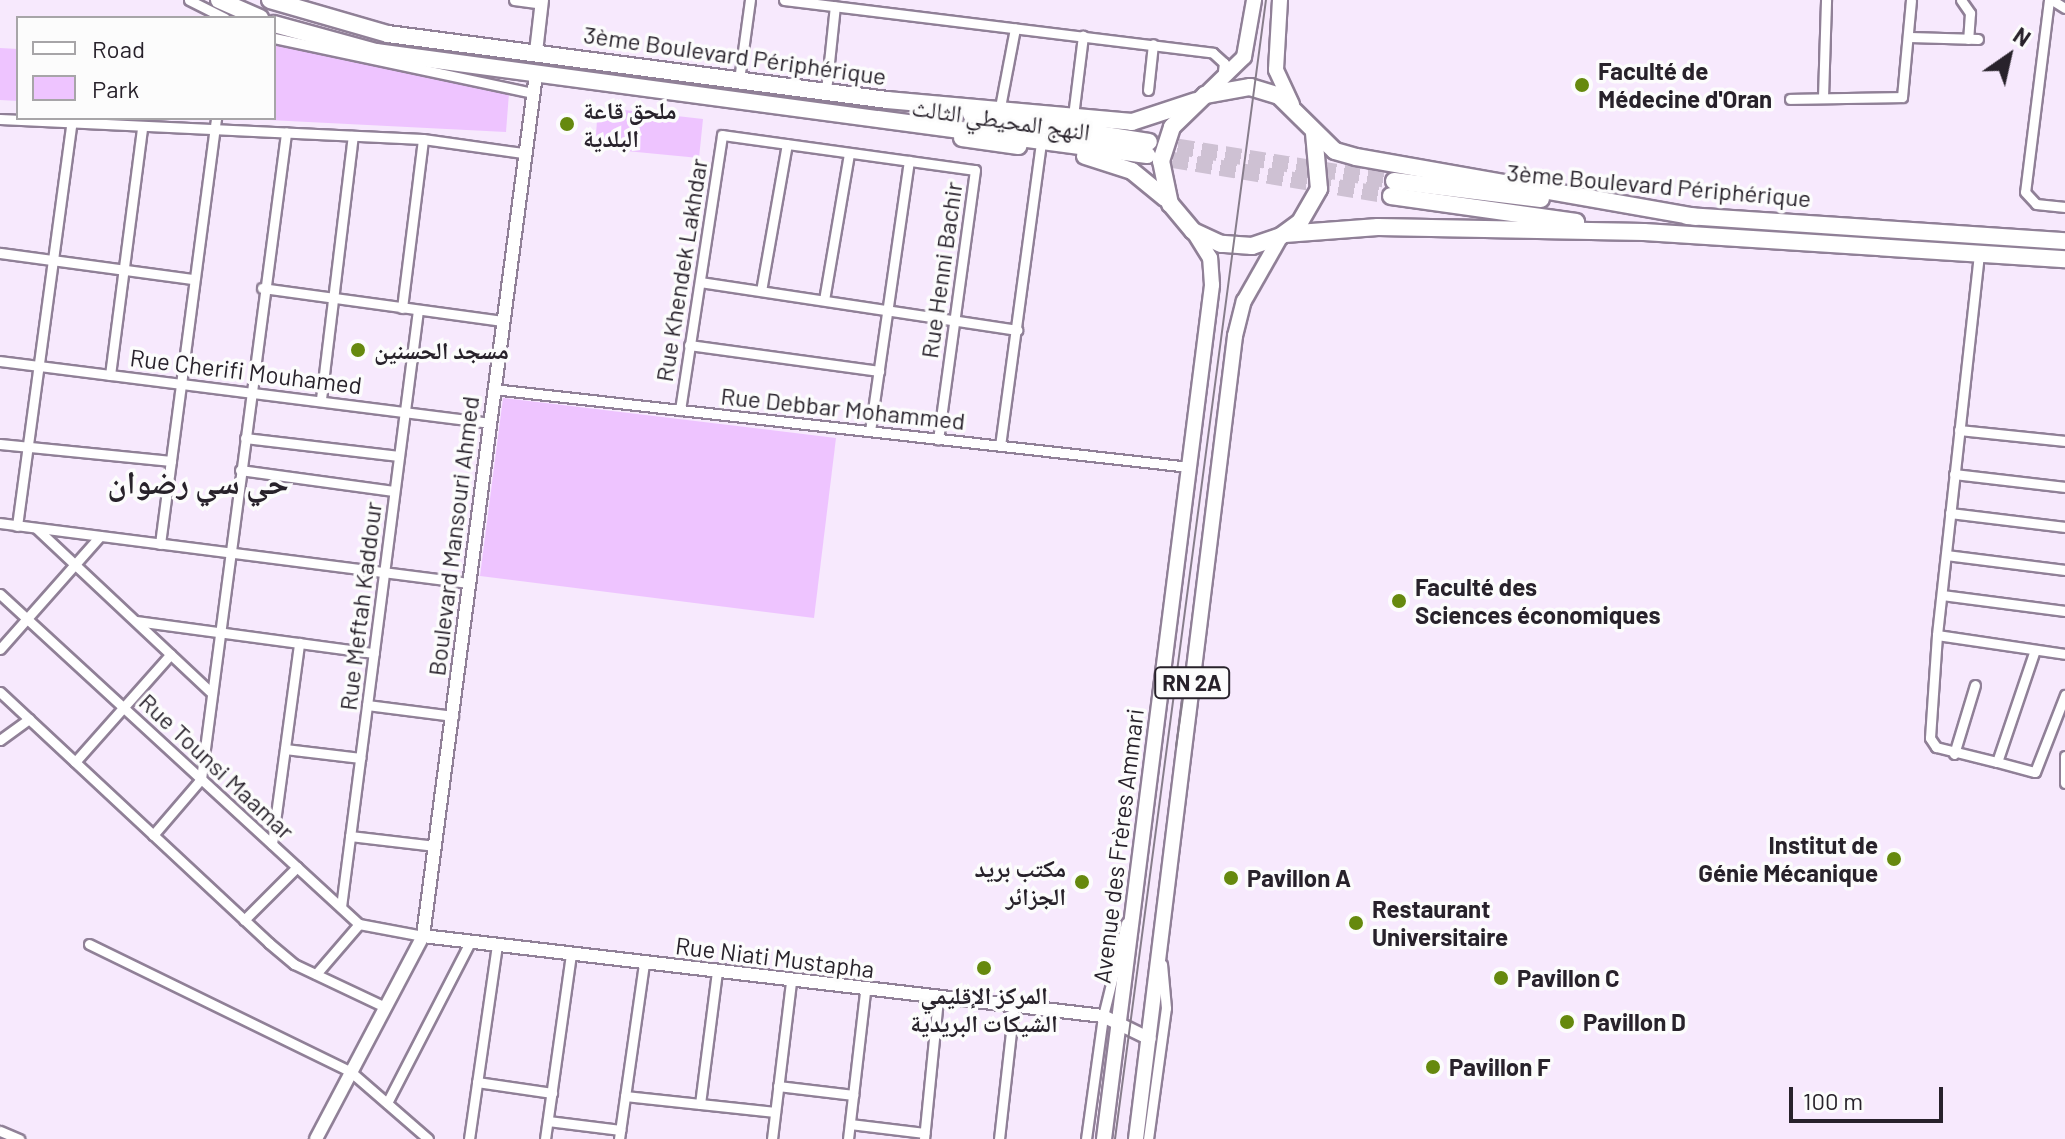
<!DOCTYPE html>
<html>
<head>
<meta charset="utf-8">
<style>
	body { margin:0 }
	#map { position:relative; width:2065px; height:1139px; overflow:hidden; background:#f7e9fd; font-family:Barlow,"Noto Naskh Arabic",sans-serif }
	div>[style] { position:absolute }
	.green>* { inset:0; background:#eec4ff }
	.trunk-tunnel>* { height:16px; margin-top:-8px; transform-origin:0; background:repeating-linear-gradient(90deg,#cec1d3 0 16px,transparent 0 24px) }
	.roads { filter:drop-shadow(2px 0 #908097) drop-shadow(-2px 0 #908097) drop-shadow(0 2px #908097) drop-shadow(0 -2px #908097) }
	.minor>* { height:9px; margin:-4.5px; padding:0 4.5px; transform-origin:4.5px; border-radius:4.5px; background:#fff }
	.secondary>* { height:12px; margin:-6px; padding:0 6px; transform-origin:6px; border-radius:6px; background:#fff }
	.primary>* { height:14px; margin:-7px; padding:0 7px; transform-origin:7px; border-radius:7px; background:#fff }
	.trunk>* { height:16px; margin:-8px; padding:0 8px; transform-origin:8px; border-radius:8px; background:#fff }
	.tram>* { height:2px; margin:-1px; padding:0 1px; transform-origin:1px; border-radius:1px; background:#877d8b }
	.dots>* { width:22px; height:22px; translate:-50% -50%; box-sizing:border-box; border:4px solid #fcfcfc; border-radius:50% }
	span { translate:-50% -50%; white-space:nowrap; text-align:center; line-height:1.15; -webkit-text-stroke:7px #fcfcfc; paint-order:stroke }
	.shield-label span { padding:2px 6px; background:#fcfcfc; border:2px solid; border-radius:6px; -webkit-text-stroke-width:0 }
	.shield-label { font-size:22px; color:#28222b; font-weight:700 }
	.street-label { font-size:24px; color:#28222b }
	.poi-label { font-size:24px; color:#28222b; font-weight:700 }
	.left { translate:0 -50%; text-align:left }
	.right { translate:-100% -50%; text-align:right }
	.district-label { font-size:32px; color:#28222b; font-weight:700 }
	.legend { position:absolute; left:16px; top:16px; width:260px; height:104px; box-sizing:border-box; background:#fcfcfc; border:2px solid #a7a5a8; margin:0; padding:10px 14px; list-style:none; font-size:24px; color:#28222b }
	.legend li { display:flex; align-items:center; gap:16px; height:40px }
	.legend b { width:40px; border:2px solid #a7a5a8 }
	.north { position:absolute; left:1969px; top:16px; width:80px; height:80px; -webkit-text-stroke:6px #fcfcfc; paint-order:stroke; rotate:34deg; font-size:22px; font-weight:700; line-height:32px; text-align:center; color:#28222b }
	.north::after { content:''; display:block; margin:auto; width:28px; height:36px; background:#28222b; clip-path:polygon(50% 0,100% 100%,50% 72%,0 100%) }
	.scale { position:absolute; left:1789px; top:1087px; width:154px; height:36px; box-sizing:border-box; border:4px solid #28222b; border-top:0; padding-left:10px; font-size:24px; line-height:28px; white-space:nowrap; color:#28222b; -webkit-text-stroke:6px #fcfcfc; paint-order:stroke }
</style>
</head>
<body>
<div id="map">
	<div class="green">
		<i style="clip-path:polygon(274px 43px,509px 93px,506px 132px,229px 118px,274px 118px)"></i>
		<i style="clip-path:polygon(0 48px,18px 49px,18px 101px,0 100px)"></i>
		<i style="clip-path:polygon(598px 107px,703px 119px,699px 158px,595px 148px)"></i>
		<i style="clip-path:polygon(503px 398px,836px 438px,814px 618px,480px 576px)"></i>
	</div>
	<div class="trunk-tunnel">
		<i style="left:1154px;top:143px;width:243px;rotate:9deg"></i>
		<i style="left:1149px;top:156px;width:245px;rotate:9.4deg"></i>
	</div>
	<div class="roads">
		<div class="minor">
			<i style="left:189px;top:0;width:40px;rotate:26.6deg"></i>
			<i style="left:514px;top:0;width:28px;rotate:8deg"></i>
			<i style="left:784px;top:0;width:432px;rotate:7deg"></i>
			<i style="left:1213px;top:53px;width:15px;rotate:42deg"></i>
			<i style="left:1224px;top:63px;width:16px;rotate:97deg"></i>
			<i style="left:1961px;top:0;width:16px;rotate:55deg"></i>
			<i style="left:1970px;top:13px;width:26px;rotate:94deg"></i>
			<i style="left:2049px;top:0;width:193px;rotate:97.1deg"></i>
			<i style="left:2025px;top:192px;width:16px;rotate:47deg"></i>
			<i style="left:2036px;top:204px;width:29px;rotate:6deg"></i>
			<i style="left:2052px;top:0;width:15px;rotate:32deg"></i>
			<i style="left:1910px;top:37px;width:68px;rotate:1.7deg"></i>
			<i style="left:274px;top:38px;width:264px;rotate:12deg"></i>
			<i style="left:739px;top:80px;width:81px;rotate:-82.2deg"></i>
			<i style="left:1148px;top:90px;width:46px;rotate:-83.8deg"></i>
			<i style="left:826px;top:91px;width:85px;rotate:-84deg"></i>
			<i style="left:1823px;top:97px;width:97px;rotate:-88.2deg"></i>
			<i style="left:1790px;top:99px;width:112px;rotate:-1deg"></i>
			<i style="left:1902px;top:97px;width:97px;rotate:-84.7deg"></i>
			<i style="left:1000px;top:107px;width:80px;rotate:-79.2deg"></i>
			<i style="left:1073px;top:116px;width:81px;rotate:-82.9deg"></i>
			<i style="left:0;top:119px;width:423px;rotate:2.7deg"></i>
			<i style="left:423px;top:139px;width:101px;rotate:8deg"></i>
			<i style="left:0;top:253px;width:195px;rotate:7.7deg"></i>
			<i style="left:1979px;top:254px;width:383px;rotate:96.3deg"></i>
			<i style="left:1937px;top:635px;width:103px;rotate:93.9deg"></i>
			<i style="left:1930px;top:738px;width:11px;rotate:56deg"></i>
			<i style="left:1936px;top:747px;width:63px;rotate:13.8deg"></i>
			<i style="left:1997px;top:762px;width:118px;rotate:-71.3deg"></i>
			<i style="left:700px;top:282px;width:321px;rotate:8.6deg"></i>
			<i style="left:262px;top:288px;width:242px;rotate:7.8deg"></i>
			<i style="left:761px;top:291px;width:149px;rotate:-80deg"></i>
			<i style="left:824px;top:300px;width:149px;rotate:-80.3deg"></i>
			<i style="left:402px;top:308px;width:170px;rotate:-82.9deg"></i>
			<i style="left:689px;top:345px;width:192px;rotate:7.8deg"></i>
			<i style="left:0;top:361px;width:492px;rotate:7.2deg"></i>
			<i style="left:110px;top:375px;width:250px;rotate:-82.6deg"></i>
			<i style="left:493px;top:389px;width:701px;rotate:6.39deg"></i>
			<i style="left:321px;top:399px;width:265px;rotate:-83.1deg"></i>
			<i style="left:680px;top:410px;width:278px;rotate:-81.3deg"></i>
			<i style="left:722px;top:135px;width:255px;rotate:7.9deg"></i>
			<i style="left:975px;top:170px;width:272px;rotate:97.8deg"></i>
			<i style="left:1959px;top:430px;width:107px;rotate:5.9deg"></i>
			<i style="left:870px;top:431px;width:273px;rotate:-81.8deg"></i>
			<i style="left:245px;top:438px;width:155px;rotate:6.7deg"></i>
			<i style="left:0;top:444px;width:172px;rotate:5.7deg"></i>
			<i style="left:1000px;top:446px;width:300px;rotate:-82.3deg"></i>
			<i style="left:240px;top:470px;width:155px;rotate:7.8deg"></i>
			<i style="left:1954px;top:474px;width:112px;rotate:6.7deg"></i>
			<i style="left:1950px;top:513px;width:116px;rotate:6.9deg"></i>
			<i style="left:0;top:523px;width:472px;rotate:7.3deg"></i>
			<i style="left:17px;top:526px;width:406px;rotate:-82.3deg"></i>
			<i style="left:36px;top:528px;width:241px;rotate:43.2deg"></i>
			<i style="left:160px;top:544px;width:430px;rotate:-82.5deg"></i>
			<i style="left:1946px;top:555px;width:120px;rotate:7.2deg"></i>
			<i style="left:0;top:594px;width:488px;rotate:42.6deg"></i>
			<i style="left:359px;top:924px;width:65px;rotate:10.6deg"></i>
			<i style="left:1942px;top:595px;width:124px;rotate:7.4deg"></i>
			<i style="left:136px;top:621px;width:240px;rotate:7.7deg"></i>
			<i style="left:1937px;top:635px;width:129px;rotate:8.4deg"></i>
			<i style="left:0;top:649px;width:151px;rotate:-48.5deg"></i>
			<i style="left:0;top:692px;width:368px;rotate:43deg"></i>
			<i style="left:269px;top:943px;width:33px;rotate:40deg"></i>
			<i style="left:294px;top:964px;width:101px;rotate:25.3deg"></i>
			<i style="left:367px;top:705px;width:87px;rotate:7.3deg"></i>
			<i style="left:0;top:740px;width:36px;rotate:-36deg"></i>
			<i style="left:285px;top:749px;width:76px;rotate:6.8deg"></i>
			<i style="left:1954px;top:754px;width:72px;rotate:-73.1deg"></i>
			<i style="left:2065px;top:756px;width:27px;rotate:90deg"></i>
			<i style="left:75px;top:762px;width:144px;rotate:-48.4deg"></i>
			<i style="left:1997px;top:762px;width:39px;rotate:15deg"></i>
			<i style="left:2035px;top:772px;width:83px;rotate:-68.7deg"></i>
			<i style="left:153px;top:835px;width:74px;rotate:-49.4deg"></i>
			<i style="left:201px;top:779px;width:652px;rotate:-82.5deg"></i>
			<i style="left:350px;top:836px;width:86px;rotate:6.7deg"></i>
			<i style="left:272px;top:844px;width:203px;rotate:-82.3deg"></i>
			<i style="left:341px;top:907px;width:602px;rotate:-82.65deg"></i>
			<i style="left:244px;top:920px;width:75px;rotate:-45deg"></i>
			<i style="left:89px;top:944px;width:292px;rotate:26deg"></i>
			<i style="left:351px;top:1072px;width:102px;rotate:41deg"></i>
			<i style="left:316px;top:974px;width:66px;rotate:-49.3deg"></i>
			<i style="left:477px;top:1082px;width:76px;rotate:8.3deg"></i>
			<i style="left:778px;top:1086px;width:76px;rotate:6.8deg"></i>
			<i style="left:625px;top:1096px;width:151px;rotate:6.1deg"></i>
			<i style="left:387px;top:1103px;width:181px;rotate:-62.7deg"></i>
			<i style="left:700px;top:1104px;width:133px;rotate:-82.7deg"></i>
			<i style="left:548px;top:1121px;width:73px;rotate:7.1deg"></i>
			<i style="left:850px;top:1124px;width:75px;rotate:6.9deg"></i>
			<i style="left:0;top:1131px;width:21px;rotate:23deg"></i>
			<i style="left:469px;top:1139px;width:196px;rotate:-81.8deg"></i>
			<i style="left:545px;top:1139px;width:187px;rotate:-82deg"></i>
			<i style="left:619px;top:1139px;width:178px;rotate:-81.9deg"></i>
			<i style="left:772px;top:1139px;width:158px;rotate:-83.1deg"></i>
			<i style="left:848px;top:1139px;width:149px;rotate:-83.4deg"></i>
			<i style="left:924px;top:1139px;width:142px;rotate:-84.3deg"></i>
			<i style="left:999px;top:1139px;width:135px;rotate:-83.6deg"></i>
			<i style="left:1086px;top:1139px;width:124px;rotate:-82.1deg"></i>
			<i style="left:1103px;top:1016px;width:96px;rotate:-76.1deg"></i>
			<i style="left:1148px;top:1139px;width:132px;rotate:-82.2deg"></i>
			<i style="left:1166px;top:1008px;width:44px;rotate:-95.2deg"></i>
		</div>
		<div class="secondary">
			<i style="left:536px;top:52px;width:52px;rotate:-83.4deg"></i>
			<i style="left:423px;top:936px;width:685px;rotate:6.71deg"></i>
			<i style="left:1103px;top:1016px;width:52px;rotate:26.1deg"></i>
			<i style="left:316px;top:1139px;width:229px;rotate:-62.2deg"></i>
			<i style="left:423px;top:936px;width:869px;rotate:-82.53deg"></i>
		</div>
		<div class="primary">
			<i style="left:1280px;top:0;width:70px;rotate:93.3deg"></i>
			<i style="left:1276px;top:70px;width:38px;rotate:65deg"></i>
			<i style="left:1206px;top:94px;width:53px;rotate:-44.2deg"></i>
			<i style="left:1244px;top:57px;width:58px;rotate:-80deg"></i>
			<i style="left:1104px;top:1139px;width:861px;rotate:-82.79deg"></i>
			<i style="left:1212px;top:285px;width:27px;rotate:-94deg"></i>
			<i style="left:1210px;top:258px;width:32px;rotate:-122deg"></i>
			<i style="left:1136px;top:1139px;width:809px;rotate:-82.97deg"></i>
			<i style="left:1235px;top:336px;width:36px;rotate:-76deg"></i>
			<i style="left:1244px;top:301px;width:75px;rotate:-60.4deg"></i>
		</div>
		<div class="trunk">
			<i style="left:219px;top:0;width:45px;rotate:23.7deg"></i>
			<i style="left:270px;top:0;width:123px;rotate:16.1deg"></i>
			<i style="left:388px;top:34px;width:503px;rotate:7.53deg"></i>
			<i style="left:887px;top:100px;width:246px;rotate:5.1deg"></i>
			<i style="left:1132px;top:122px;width:67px;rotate:-18.2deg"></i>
			<i style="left:274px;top:24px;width:106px;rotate:15.4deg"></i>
			<i style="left:376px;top:52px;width:778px;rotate:7.61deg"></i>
			<i style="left:971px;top:114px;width:180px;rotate:8.9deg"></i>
			<i style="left:1314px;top:133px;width:56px;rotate:84.9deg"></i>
			<i style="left:1319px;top:189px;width:38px;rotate:120deg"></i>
			<i style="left:1300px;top:222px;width:24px;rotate:144deg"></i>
			<i style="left:1281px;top:236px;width:31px;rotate:161deg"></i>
			<i style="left:1252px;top:246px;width:31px;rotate:-176deg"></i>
			<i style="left:1221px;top:244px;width:31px;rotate:-155deg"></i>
			<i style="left:1193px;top:231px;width:35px;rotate:-130deg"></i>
			<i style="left:1170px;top:204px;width:44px;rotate:-101.8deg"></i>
			<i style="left:1161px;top:161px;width:36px;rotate:-72deg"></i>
			<i style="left:1172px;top:127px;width:46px;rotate:-44.1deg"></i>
			<i style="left:1205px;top:95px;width:46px;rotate:-10.1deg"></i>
			<i style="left:1250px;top:87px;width:30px;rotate:17deg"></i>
			<i style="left:1279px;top:96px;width:78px;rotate:44.5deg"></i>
			<i style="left:1335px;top:151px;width:22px;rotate:16deg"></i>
			<i style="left:1356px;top:157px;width:345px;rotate:10deg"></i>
			<i style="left:962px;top:138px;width:57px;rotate:8.1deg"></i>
			<i style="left:1085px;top:156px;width:49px;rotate:17.7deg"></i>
			<i style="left:1132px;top:171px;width:43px;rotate:39.3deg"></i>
			<i style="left:1394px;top:181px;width:148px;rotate:7deg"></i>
			<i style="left:1391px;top:196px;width:187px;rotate:8deg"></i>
			<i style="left:1687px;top:216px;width:379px;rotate:3.8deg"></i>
			<i style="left:1285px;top:234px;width:93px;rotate:-4.3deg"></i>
			<i style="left:1378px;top:227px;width:266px;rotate:1.1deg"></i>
			<i style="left:1644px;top:232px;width:422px;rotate:3.7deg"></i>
		</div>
	</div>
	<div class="tram">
		<i style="left:1176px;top:747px;width:57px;rotate:-81.9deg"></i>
		<i style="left:1115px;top:1139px;width:1149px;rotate:-82.45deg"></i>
	</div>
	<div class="dots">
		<i style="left:1582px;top:85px;background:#66890e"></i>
		<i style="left:567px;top:124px;background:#66890e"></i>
		<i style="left:358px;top:350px;background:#66890e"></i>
		<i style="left:1399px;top:601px;background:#66890e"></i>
		<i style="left:1894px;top:859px;background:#66890e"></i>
		<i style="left:1231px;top:878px;background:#66890e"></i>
		<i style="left:1082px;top:882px;background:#66890e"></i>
		<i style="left:1356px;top:923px;background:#66890e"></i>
		<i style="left:984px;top:968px;background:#66890e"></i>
		<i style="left:1501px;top:978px;background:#66890e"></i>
		<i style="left:1567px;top:1022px;background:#66890e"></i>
		<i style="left:1433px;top:1067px;background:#66890e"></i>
	</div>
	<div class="shield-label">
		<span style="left:1192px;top:683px">RN 2A</span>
	</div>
	<div class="street-label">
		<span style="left:735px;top:55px;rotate:8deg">3ème Boulevard Périphérique</span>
		<span style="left:1001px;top:119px;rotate:8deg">النهج المحيطي الثالث</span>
		<span style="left:1659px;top:185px;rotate:5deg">3ème Boulevard Périphérique</span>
		<span style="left:681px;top:270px;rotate:-81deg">Rue Khendek Lakhdar</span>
		<span style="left:941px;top:270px;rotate:-82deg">Rue Henni Bachir</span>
		<span style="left:246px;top:371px;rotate:7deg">Rue Cherifi Mouhamed</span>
		<span style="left:843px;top:408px;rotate:6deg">Rue Debbar Mohammed</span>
		<span style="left:453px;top:536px;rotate:-83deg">Boulevard Mansouri Ahmed</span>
		<span style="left:360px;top:606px;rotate:-83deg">Rue Meftah Kaddour</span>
		<span style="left:217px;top:766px;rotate:43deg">Rue Tounsi Maamar</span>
		<span style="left:1118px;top:846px;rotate:-83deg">Avenue des Frères Ammari</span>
		<span style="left:775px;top:957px;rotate:7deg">Rue Niati Mustapha</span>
	</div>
	<div class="poi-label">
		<span class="left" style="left:1598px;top:85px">Faculté de<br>Médecine d'Oran</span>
		<span class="left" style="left:583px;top:124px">ملحق قاعة<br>البلدية</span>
		<span class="left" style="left:374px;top:350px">مسجد الحسنين</span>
		<span class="left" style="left:1415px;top:601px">Faculté des<br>Sciences économiques</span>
		<span class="right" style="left:1878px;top:859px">Institut de<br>Génie Mécanique</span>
		<span class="right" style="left:1066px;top:882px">مكتب بريد<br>الجزائر</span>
		<span class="left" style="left:1247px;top:878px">Pavillon A</span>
		<span class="left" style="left:1372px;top:923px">Restaurant<br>Universitaire</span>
		<span class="left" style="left:1517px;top:978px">Pavillon C</span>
		<span style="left:984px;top:1009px">المركز الإقليمي<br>الشيكات البريدية</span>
		<span class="left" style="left:1583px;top:1022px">Pavillon D</span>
		<span class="left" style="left:1449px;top:1067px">Pavillon F</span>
	</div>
	<div class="district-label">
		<span style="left:198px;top:481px">حي سي رضوان</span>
	</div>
	<ul class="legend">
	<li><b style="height:10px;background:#fff"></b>Road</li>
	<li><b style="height:22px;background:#eec4ff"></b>Park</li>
	</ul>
	<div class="north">N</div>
	<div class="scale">100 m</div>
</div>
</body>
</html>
